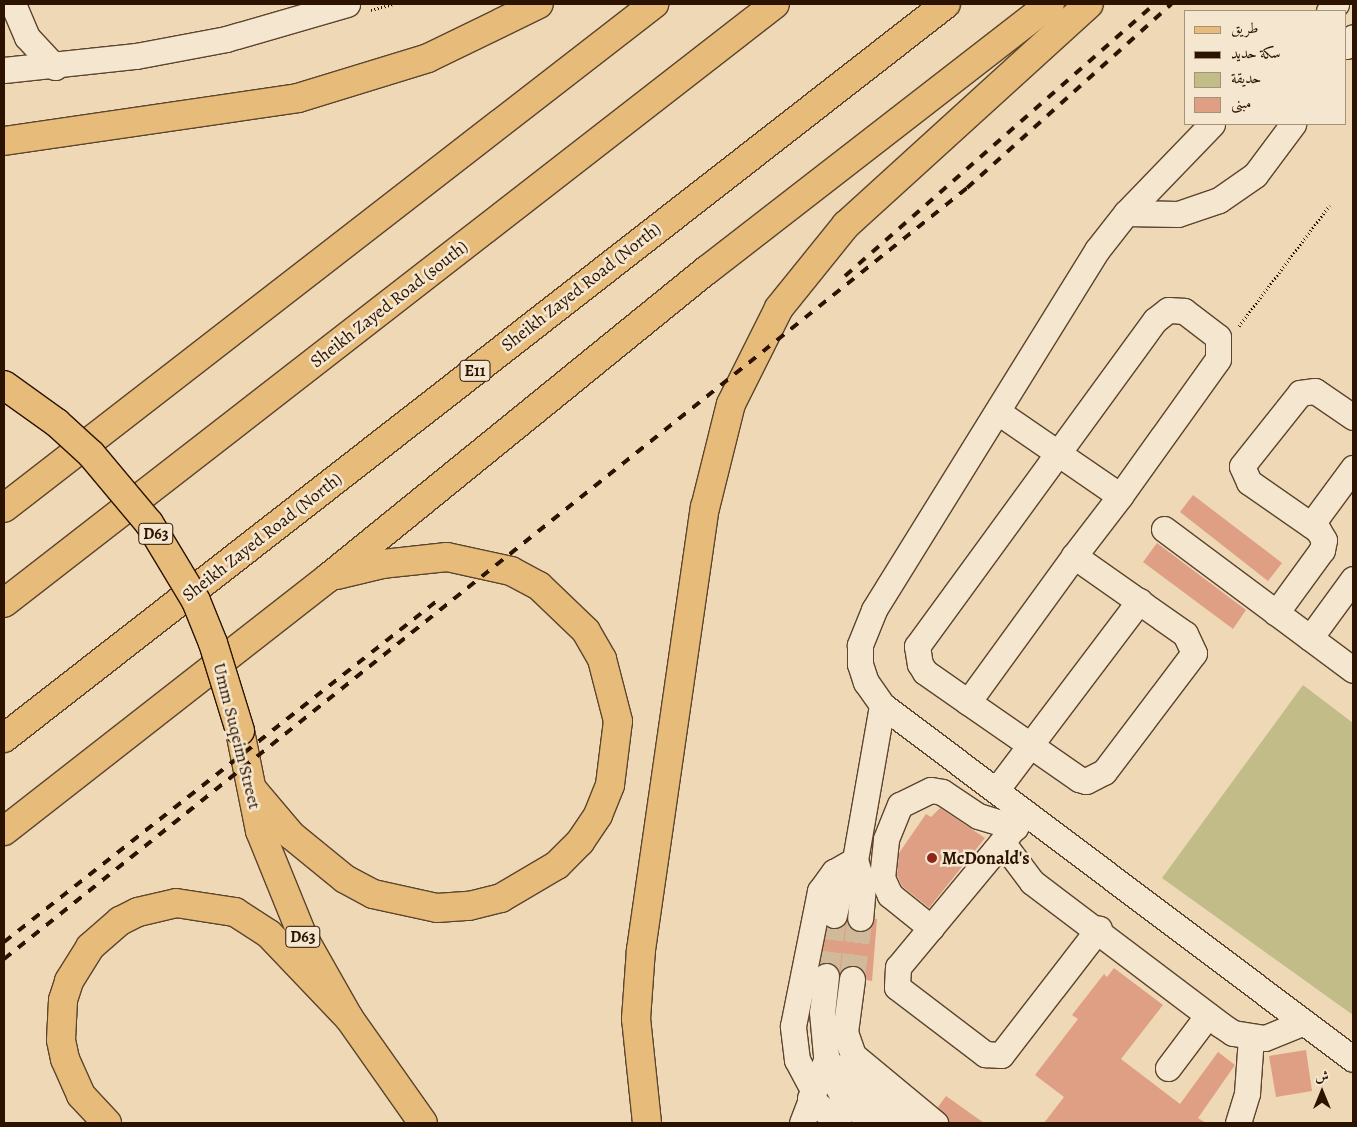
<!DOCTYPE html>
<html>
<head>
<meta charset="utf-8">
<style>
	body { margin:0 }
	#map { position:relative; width:1357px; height:1127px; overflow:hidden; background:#eed8b5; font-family:Alegreya,Amiri,serif }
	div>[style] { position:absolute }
	.green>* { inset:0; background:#c1bc88 }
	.building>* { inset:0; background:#df9f85 }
	.minor-tunnel>* { height:25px; margin-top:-12.5px; transform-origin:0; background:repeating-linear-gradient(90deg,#d1ba9a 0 25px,transparent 0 37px) }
	.path>* { height:3px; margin-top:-1.5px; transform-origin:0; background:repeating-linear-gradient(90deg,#2b1300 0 1px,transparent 0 3.5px) }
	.roads { filter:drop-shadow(1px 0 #5c442d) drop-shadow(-1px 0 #5c442d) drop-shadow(0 1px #5c442d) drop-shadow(0 -1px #5c442d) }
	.minor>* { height:25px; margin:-12.5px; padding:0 12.5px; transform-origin:12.5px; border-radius:12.5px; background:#f4e6cf }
	.major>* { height:28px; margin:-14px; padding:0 14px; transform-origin:14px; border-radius:14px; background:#e7bc7a }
	.highway>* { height:28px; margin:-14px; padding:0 14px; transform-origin:14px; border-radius:14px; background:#e7bc7a }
	.rail>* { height:4px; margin-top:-2px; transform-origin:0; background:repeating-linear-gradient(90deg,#2b1300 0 9px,transparent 0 18px) }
	.bridges { filter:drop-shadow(1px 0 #2b1300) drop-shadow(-1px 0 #2b1300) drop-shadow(0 1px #2b1300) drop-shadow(0 -1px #2b1300) }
	.major-bridge>* { height:28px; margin:-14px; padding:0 14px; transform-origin:14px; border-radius:14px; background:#e7bc7a }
	.dots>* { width:14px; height:14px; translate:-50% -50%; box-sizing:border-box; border:2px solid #f4e6cf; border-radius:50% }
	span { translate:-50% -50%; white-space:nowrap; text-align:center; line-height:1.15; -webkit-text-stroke:5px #f4e6cf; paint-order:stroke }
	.shield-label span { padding:1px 4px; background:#f4e6cf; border:1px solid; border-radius:4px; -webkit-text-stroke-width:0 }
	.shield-label { font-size:16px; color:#2b1300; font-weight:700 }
	.street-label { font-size:18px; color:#2b1300 }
	.poi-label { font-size:18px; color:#2b1300; font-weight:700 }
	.left { translate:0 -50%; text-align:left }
	.frame { position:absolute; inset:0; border:5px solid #2b1300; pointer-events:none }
	.legend { position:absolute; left:1184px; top:10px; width:162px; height:115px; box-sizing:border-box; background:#f4e6cf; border:1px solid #a4927c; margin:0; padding:6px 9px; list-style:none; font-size:15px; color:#2b1300 }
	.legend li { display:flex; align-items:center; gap:10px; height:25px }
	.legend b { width:25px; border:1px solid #a4927c }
	.north { position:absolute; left:1297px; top:1067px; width:50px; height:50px; -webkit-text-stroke:4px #f4e6cf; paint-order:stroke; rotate:0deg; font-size:14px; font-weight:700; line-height:20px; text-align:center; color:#2b1300 }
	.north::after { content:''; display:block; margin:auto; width:18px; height:22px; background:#2b1300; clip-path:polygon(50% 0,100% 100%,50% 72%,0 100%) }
</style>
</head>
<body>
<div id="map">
	<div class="green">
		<i style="clip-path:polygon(1303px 685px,1353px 723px,1353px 1015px,1162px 878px)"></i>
	</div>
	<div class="building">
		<i style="clip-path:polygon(1193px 495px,1282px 563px,1268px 581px,1180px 512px)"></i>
		<i style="clip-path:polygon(1157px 543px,1246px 610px,1233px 629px,1143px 562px)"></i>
		<i style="clip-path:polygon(940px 808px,985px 838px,929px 908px,902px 886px,897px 875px,899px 853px,926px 814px,931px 817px)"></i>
		<i style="clip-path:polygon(874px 919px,877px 919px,872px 981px,866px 980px,861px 968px,854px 965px,840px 973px,834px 964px,820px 963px,827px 927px,839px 929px,846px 921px,852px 930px,866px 931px)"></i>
		<i style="clip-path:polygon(1114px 968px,1163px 1005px,1121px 1059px,1180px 1104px,1218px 1052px,1235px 1065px,1198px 1118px,1206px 1123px,1044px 1123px,1064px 1097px,1035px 1075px,1078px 1019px,1072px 1015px,1104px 974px,1107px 977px)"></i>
		<i style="clip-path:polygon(1306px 1050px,1312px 1091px,1276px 1097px,1269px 1056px)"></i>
		<i style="clip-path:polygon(946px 1096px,984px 1123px,949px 1123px,938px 1107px)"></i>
	</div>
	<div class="minor-tunnel">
		<i style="left:826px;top:976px;width:62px;rotate:-82.5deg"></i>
		<i style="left:852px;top:979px;width:62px;rotate:-82.5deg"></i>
	</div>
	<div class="path">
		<i style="left:371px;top:10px;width:23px;rotate:-15deg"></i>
		<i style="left:1239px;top:326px;width:151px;rotate:-53.1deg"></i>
	</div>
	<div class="roads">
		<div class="minor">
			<i style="left:13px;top:4px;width:36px;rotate:67deg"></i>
			<i style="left:27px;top:37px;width:41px;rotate:47deg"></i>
			<i style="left:1329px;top:11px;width:10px;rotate:-45deg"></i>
			<i style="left:1346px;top:46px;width:11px;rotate:-52deg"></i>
			<i style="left:4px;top:70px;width:133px;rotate:-6.1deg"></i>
			<i style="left:136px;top:56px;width:92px;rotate:-10.7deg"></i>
			<i style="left:226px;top:39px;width:126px;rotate:-16.1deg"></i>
			<i style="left:1212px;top:124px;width:124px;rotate:134deg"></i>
			<i style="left:1126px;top:213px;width:47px;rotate:128.1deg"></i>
			<i style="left:1097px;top:250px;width:423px;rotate:121.8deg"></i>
			<i style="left:874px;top:610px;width:38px;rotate:112deg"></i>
			<i style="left:860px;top:645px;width:19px;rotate:90deg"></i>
			<i style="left:860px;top:664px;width:19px;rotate:72deg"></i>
			<i style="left:866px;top:682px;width:28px;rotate:55deg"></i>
			<i style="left:882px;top:705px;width:589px;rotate:36.93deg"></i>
			<i style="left:1126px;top:213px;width:52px;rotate:1.1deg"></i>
			<i style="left:1178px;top:214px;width:43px;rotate:-18.9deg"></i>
			<i style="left:1219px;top:200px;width:44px;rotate:-34.8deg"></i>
			<i style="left:1255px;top:175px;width:64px;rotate:-53.3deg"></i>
			<i style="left:998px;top:412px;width:148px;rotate:34.5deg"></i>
			<i style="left:1311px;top:525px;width:71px;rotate:-53.6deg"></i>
			<i style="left:1164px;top:529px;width:236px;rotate:36.7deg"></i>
			<i style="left:1276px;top:613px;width:78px;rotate:-53.9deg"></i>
			<i style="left:1322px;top:550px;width:10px;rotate:-79deg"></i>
			<i style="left:1324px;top:540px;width:12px;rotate:-121deg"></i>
			<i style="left:1318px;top:530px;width:84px;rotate:-145.2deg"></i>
			<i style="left:1249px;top:482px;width:17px;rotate:-114deg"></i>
			<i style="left:1242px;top:466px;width:93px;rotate:-51.5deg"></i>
			<i style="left:1300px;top:393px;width:15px;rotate:-8deg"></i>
			<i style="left:1315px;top:391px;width:46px;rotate:34.4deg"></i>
			<i style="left:1310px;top:638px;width:73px;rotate:-53.9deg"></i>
			<i style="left:968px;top:702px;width:180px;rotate:-54deg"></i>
			<i style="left:1074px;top:556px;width:76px;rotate:-52.5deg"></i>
			<i style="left:1120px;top:496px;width:168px;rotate:-54.4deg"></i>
			<i style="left:1218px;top:359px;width:22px;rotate:-90deg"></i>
			<i style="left:1218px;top:337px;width:43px;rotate:-142.6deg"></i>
			<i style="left:1184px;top:311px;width:16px;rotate:-176deg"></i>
			<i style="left:1168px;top:310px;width:16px;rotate:142deg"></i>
			<i style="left:1155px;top:320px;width:404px;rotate:126.1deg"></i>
			<i style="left:917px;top:646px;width:18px;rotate:81deg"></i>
			<i style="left:920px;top:664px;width:9px;rotate:58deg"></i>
			<i style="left:925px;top:672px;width:52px;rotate:34.9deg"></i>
			<i style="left:968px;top:702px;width:75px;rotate:34.7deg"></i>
			<i style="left:1030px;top:745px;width:60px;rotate:34.8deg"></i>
			<i style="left:1079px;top:779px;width:7px;rotate:16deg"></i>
			<i style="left:1086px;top:781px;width:20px;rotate:-27deg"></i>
			<i style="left:1104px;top:772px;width:149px;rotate:-52.9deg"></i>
			<i style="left:1194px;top:653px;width:21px;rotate:-115deg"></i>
			<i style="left:1185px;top:634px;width:136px;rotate:-144.9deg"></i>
			<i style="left:997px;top:789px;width:236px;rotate:-52.9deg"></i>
			<i style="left:1026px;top:813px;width:200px;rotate:129.7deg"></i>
			<i style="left:898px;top:967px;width:20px;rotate:93deg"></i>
			<i style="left:897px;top:987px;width:111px;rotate:37.3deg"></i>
			<i style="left:985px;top:1054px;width:16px;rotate:4deg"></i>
			<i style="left:1001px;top:1055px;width:160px;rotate:-52.3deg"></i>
			<i style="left:1002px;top:842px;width:50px;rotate:53.1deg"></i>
			<i style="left:1032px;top:882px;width:237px;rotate:37.1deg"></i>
			<i style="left:1221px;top:1025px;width:14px;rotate:34deg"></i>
			<i style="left:1233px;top:1033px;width:32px;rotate:9deg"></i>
			<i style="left:1265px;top:1038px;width:42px;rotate:-22.3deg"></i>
			<i style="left:855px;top:860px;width:27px;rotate:73deg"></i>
			<i style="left:863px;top:886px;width:32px;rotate:95deg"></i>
			<i style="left:834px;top:915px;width:31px;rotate:-77deg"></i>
			<i style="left:841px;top:885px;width:29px;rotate:-61deg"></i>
			<i style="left:855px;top:860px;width:157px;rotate:-80.1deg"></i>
			<i style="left:931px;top:928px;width:53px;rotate:-141.2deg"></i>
			<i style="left:890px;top:895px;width:19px;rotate:-115deg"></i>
			<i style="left:882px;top:878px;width:39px;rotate:-84deg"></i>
			<i style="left:886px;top:839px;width:37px;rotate:-68deg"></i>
			<i style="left:900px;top:805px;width:34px;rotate:-26deg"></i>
			<i style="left:931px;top:790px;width:11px;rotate:10deg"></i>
			<i style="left:942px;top:792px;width:43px;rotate:33.7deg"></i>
			<i style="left:978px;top:816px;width:39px;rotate:17deg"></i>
			<i style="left:826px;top:976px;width:36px;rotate:96deg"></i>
			<i style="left:822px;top:1012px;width:54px;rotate:84.7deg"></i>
			<i style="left:827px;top:1066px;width:34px;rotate:63deg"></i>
			<i style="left:842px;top:1096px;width:40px;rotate:42deg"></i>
			<i style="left:852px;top:979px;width:53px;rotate:97.5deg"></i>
			<i style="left:845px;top:1032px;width:24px;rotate:71deg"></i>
			<i style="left:853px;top:1055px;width:107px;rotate:39.7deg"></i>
			<i style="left:1168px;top:1068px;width:66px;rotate:-53deg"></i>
			<i style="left:813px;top:1090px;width:34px;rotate:-118deg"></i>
			<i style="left:797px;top:1060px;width:34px;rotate:-97deg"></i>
			<i style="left:793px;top:1026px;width:138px;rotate:-78.7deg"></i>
			<i style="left:820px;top:891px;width:24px;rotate:-54deg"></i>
			<i style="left:834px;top:872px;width:24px;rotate:-30deg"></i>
			<i style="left:810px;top:1098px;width:38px;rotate:41deg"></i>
			<i style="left:802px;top:1123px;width:67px;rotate:-69.1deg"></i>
			<i style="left:826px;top:1060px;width:99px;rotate:39.7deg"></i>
			<i style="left:1238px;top:1123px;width:31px;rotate:-73deg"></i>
			<i style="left:1247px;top:1093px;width:56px;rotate:-85.9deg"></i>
		</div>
		<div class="major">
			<i style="left:240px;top:731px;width:102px;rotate:78.7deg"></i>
			<i style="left:260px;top:831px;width:114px;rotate:67.9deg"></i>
			<i style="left:303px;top:937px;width:93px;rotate:60.4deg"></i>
			<i style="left:349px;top:1018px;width:128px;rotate:54.8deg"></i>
			<i style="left:107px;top:1123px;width:38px;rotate:-133deg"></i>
			<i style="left:81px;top:1095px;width:39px;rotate:-114deg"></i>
			<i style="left:65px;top:1059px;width:19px;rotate:-102deg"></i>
			<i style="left:61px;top:1040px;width:40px;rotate:-87.1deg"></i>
			<i style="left:63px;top:1000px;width:20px;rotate:-72deg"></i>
			<i style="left:69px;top:981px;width:40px;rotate:-58deg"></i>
			<i style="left:90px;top:947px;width:40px;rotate:-41deg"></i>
			<i style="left:120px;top:921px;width:20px;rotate:-27deg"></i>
			<i style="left:138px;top:912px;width:39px;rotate:-13deg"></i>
			<i style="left:176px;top:903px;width:60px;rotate:8.7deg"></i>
			<i style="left:235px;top:912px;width:40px;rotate:32.9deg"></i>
			<i style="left:269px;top:934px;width:116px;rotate:46.4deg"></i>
		</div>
		<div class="highway">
			<i style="left:4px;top:141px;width:297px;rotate:-8.3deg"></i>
			<i style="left:298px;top:98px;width:136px;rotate:-17.1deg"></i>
			<i style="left:428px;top:58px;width:123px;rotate:-25.9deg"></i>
			<i style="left:4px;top:508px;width:823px;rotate:-37.79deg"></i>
			<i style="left:4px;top:603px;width:976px;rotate:-37.84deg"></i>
			<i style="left:4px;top:738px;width:1194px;rotate:-37.93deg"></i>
			<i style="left:253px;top:790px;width:59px;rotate:49.8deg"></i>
			<i style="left:291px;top:835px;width:70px;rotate:39.2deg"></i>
			<i style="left:345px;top:879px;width:32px;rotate:28deg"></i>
			<i style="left:373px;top:894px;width:66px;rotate:12.3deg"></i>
			<i style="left:437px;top:908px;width:32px;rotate:-4deg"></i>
			<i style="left:469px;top:906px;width:33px;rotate:-14deg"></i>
			<i style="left:501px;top:898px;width:65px;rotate:-30.5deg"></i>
			<i style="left:557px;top:865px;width:33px;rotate:-45deg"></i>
			<i style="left:580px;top:842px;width:32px;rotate:-56deg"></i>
			<i style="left:598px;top:815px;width:32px;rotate:-68deg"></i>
			<i style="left:610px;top:785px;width:64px;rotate:-82.9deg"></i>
			<i style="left:618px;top:721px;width:64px;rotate:-104.5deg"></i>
			<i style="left:602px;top:659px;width:32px;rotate:-120deg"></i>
			<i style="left:586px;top:631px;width:65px;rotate:-136.2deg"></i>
			<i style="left:539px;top:586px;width:32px;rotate:-152deg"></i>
			<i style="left:511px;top:571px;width:66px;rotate:-167.7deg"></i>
			<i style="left:447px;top:557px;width:64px;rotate:173.8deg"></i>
			<i style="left:383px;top:564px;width:47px;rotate:166.6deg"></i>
			<i style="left:4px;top:831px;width:412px;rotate:-38deg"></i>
			<i style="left:329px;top:577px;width:487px;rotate:-39.1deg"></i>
			<i style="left:707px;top:270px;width:434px;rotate:-37.8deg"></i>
			<i style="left:647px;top:1123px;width:105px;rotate:-96deg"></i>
			<i style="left:636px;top:1019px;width:69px;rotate:-85.9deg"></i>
			<i style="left:641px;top:950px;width:447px;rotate:-81.8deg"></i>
			<i style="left:705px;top:508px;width:107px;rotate:-76deg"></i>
			<i style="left:731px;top:404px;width:107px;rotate:-63.4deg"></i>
			<i style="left:779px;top:308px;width:107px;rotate:-51.1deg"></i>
			<i style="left:846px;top:225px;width:328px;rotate:-42.3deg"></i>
		</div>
	</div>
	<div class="rail">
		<i style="left:845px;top:276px;width:412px;rotate:-41.3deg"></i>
		<i style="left:4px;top:942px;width:553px;rotate:-38.24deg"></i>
		<i style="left:4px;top:959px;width:1234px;rotate:-38.68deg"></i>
		<i style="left:967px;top:188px;width:275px;rotate:-42deg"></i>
	</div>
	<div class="bridges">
		<div class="major-bridge">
			<i style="left:4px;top:385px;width:65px;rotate:35.6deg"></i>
			<i style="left:57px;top:423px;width:46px;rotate:42.4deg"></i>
			<i style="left:91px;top:454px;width:90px;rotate:50deg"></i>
			<i style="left:149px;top:523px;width:91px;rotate:58.9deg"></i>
			<i style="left:196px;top:601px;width:45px;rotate:68deg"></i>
			<i style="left:213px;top:643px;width:92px;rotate:72.9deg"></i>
		</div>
	</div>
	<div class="dots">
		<i style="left:932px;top:858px;background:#8f2418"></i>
	</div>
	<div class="shield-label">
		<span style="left:475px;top:371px">E11</span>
		<span style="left:156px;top:534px">D63</span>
		<span style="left:303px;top:937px">D63</span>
	</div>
	<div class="street-label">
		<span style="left:581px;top:287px;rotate:-38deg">Sheikh Zayed Road (North)</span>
		<span style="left:389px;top:304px;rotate:-38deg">Sheikh Zayed Road (south)</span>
		<span style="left:262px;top:537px;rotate:-38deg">Sheikh Zayed Road (North)</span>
		<span style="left:237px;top:736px;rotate:76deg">Umm Suqeim Street</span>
	</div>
	<div class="poi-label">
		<span class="left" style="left:942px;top:858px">McDonald's</span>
	</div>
	<div class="frame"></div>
	<ul class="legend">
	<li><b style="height:6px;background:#e7bc7a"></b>طريق</li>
	<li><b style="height:6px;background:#2b1300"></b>سكة حديد</li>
	<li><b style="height:14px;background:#c1bc88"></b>حديقة</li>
	<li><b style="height:14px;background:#df9f85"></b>مبنى</li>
	</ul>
	<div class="north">ش</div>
</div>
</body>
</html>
